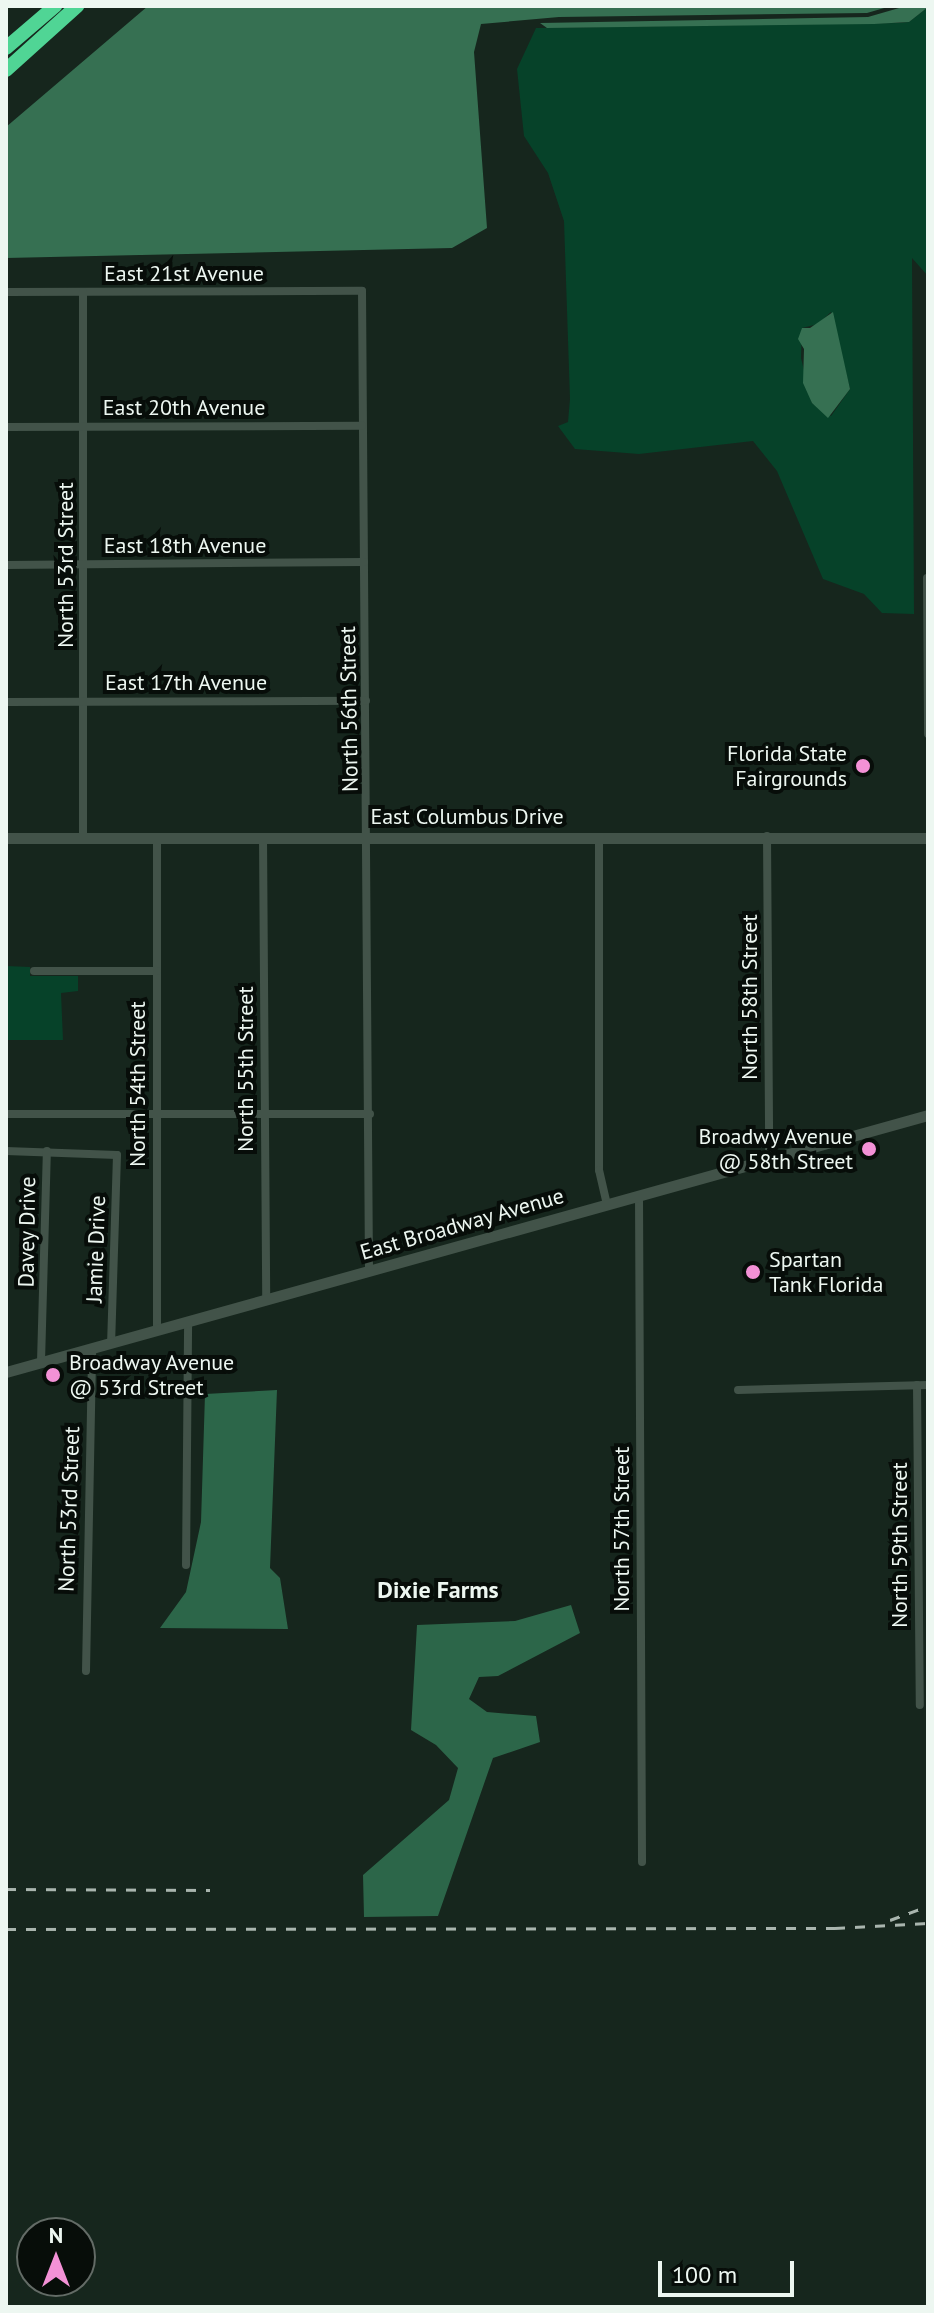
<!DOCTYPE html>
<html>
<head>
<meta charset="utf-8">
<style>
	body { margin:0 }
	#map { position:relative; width:934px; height:2313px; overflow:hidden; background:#16261d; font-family:"PT Sans",sans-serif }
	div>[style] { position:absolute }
	.green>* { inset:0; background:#064229 }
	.forest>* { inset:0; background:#2c6649 }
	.water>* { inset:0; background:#367052 }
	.street>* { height:8px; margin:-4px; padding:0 4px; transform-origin:4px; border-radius:4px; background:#425349 }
	.secondary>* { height:11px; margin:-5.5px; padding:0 5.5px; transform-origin:5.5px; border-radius:5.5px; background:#425349 }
	.highway>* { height:14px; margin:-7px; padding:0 7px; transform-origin:7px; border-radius:7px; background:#50d595 }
	.rail>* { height:3px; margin-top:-1.5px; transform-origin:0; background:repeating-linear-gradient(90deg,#a9b5ae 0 10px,transparent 0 20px) }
	.dots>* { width:22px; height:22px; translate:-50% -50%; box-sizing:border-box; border:4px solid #070d09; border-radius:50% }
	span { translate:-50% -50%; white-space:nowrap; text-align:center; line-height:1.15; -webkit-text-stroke:8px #070d09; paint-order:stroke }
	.street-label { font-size:22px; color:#edf7f1 }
	.poi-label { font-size:22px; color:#edf7f1 }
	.right { translate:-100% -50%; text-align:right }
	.left { translate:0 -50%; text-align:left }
	.neighbourhood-label { font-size:24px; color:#edf7f1; font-weight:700 }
	.frame { position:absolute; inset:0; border:8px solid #edf7f1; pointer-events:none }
	.north { position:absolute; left:16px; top:2217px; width:80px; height:80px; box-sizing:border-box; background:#070d09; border:2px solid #636b66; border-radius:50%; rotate:0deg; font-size:22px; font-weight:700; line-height:32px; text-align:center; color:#edf7f1 }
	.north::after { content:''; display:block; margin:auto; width:28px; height:36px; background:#f391d6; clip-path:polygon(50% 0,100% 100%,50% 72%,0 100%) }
	.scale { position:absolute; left:658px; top:2261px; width:136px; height:36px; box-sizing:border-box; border:4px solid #edf7f1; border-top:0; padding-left:10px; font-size:24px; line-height:28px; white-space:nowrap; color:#edf7f1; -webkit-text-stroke:6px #070d09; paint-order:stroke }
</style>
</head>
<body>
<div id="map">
	<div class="green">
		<i style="clip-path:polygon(evenodd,928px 7px,928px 276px,912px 258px,914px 614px,882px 613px,864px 594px,823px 579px,777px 471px,753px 441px,639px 454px,575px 449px,558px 426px,568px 422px,570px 399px,564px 221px,548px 173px,524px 136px,517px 69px,536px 28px,897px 23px,909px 22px,928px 7px,831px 312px,850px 389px,831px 416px,812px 403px,801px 358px,802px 328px,818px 324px,831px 312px)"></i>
		<i style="clip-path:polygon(6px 966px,30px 967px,30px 976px,78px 976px,78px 991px,61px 993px,63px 1040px,6px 1040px)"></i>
	</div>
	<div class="forest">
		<i style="clip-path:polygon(277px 1390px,270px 1568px,280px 1578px,288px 1629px,160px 1628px,186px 1592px,201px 1522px,205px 1394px)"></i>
		<i style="clip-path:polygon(571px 1605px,580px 1633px,498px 1676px,479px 1677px,469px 1699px,487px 1712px,536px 1716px,540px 1742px,493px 1758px,438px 1916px,364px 1917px,363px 1875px,449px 1800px,458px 1768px,436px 1745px,411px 1730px,417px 1625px,515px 1621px)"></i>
	</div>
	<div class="water">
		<i style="clip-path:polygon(148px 6px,891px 6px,867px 13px,559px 17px,481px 24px,474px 52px,487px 228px,452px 248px,6px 258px,6px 127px)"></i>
		<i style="clip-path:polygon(906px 6px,928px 7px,909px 22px,874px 24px,547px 28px,540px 23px,868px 17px)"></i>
		<i style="clip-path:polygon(833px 312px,850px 389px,828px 418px,812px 403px,803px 383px,804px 349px,798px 339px,802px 328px,810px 328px)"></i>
	</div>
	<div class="street">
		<i style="left:6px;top:292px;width:356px;rotate:-0.2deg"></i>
		<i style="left:362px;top:291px;width:980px;rotate:89.59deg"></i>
		<i style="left:83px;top:292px;width:545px;rotate:90deg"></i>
		<i style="left:6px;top:427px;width:356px;rotate:-0.2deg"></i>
		<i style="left:6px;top:565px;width:358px;rotate:-0.5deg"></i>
		<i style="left:927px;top:578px;width:156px;rotate:89.6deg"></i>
		<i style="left:6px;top:702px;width:360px;rotate:-0.2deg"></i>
		<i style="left:767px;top:836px;width:321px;rotate:89.6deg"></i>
		<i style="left:157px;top:837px;width:493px;rotate:90deg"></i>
		<i style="left:263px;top:837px;width:464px;rotate:89.6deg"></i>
		<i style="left:599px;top:837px;width:333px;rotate:90deg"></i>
		<i style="left:599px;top:1170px;width:35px;rotate:77deg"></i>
		<i style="left:34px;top:971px;width:123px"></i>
		<i style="left:6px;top:1114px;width:364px"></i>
		<i style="left:6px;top:1151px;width:111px;rotate:2.1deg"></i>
		<i style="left:117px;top:1155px;width:188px;rotate:91.8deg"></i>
		<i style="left:639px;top:1196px;width:666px;rotate:89.74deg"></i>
		<i style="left:41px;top:1362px;width:211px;rotate:-88.4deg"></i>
		<i style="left:917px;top:1385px;width:320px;rotate:89.5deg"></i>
		<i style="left:738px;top:1390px;width:190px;rotate:-1.5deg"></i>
		<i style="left:186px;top:1565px;width:243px;rotate:-89.5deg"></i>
		<i style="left:86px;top:1671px;width:323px;rotate:-88.9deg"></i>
	</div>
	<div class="secondary">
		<i style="left:6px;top:838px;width:922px"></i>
		<i style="left:6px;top:1372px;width:957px;rotate:-15.58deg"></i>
	</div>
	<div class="highway">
		<i style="left:6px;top:48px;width:65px;rotate:-40.6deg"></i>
		<i style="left:6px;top:70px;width:96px;rotate:-42deg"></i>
	</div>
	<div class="rail">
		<i style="left:6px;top:1889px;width:204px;rotate:0.3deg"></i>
		<i style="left:890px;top:1920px;width:40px;rotate:-20.2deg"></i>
		<i style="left:6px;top:1929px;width:829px;rotate:-0.07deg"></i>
		<i style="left:835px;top:1928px;width:93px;rotate:-3.1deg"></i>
	</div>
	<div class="dots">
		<i style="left:863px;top:766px;background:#f391d6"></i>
		<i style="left:869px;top:1149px;background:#f391d6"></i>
		<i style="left:753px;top:1272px;background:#f391d6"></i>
		<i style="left:53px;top:1375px;background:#f391d6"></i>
	</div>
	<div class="street-label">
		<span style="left:184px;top:274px">East 21st Avenue</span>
		<span style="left:184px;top:408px">East 20th Avenue</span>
		<span style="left:185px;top:546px">East 18th Avenue</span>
		<span style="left:66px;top:565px;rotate:-90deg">North 53rd Street</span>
		<span style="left:186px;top:683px">East 17th Avenue</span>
		<span style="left:349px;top:709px;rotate:-91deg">North 56th Street</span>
		<span style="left:467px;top:817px">East Columbus Drive</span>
		<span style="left:750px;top:997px;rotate:-90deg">North 58th Street</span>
		<span style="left:246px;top:1069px;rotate:-90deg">North 55th Street</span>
		<span style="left:138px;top:1084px;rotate:-90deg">North 54th Street</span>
		<span style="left:462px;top:1224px;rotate:-16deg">East Broadway Avenue</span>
		<span style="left:27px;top:1232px;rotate:-89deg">Davey Drive</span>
		<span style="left:96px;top:1249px;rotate:-88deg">Jamie Drive</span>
		<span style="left:69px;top:1509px;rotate:-88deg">North 53rd Street</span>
		<span style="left:622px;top:1529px;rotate:-90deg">North 57th Street</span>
		<span style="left:900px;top:1545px;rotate:-90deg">North 59th Street</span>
	</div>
	<div class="poi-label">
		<span class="right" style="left:847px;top:766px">Florida State<br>Fairgrounds</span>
		<span class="right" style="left:853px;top:1149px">Broadwy Avenue<br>@ 58th Street</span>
		<span class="left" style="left:769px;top:1272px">Spartan<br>Tank Florida</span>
		<span class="left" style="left:69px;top:1375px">Broadway Avenue<br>@ 53rd Street</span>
	</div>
	<div class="neighbourhood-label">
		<span style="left:438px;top:1590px">Dixie Farms</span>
	</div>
	<div class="frame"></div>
	<div class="north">N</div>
	<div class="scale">100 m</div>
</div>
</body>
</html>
